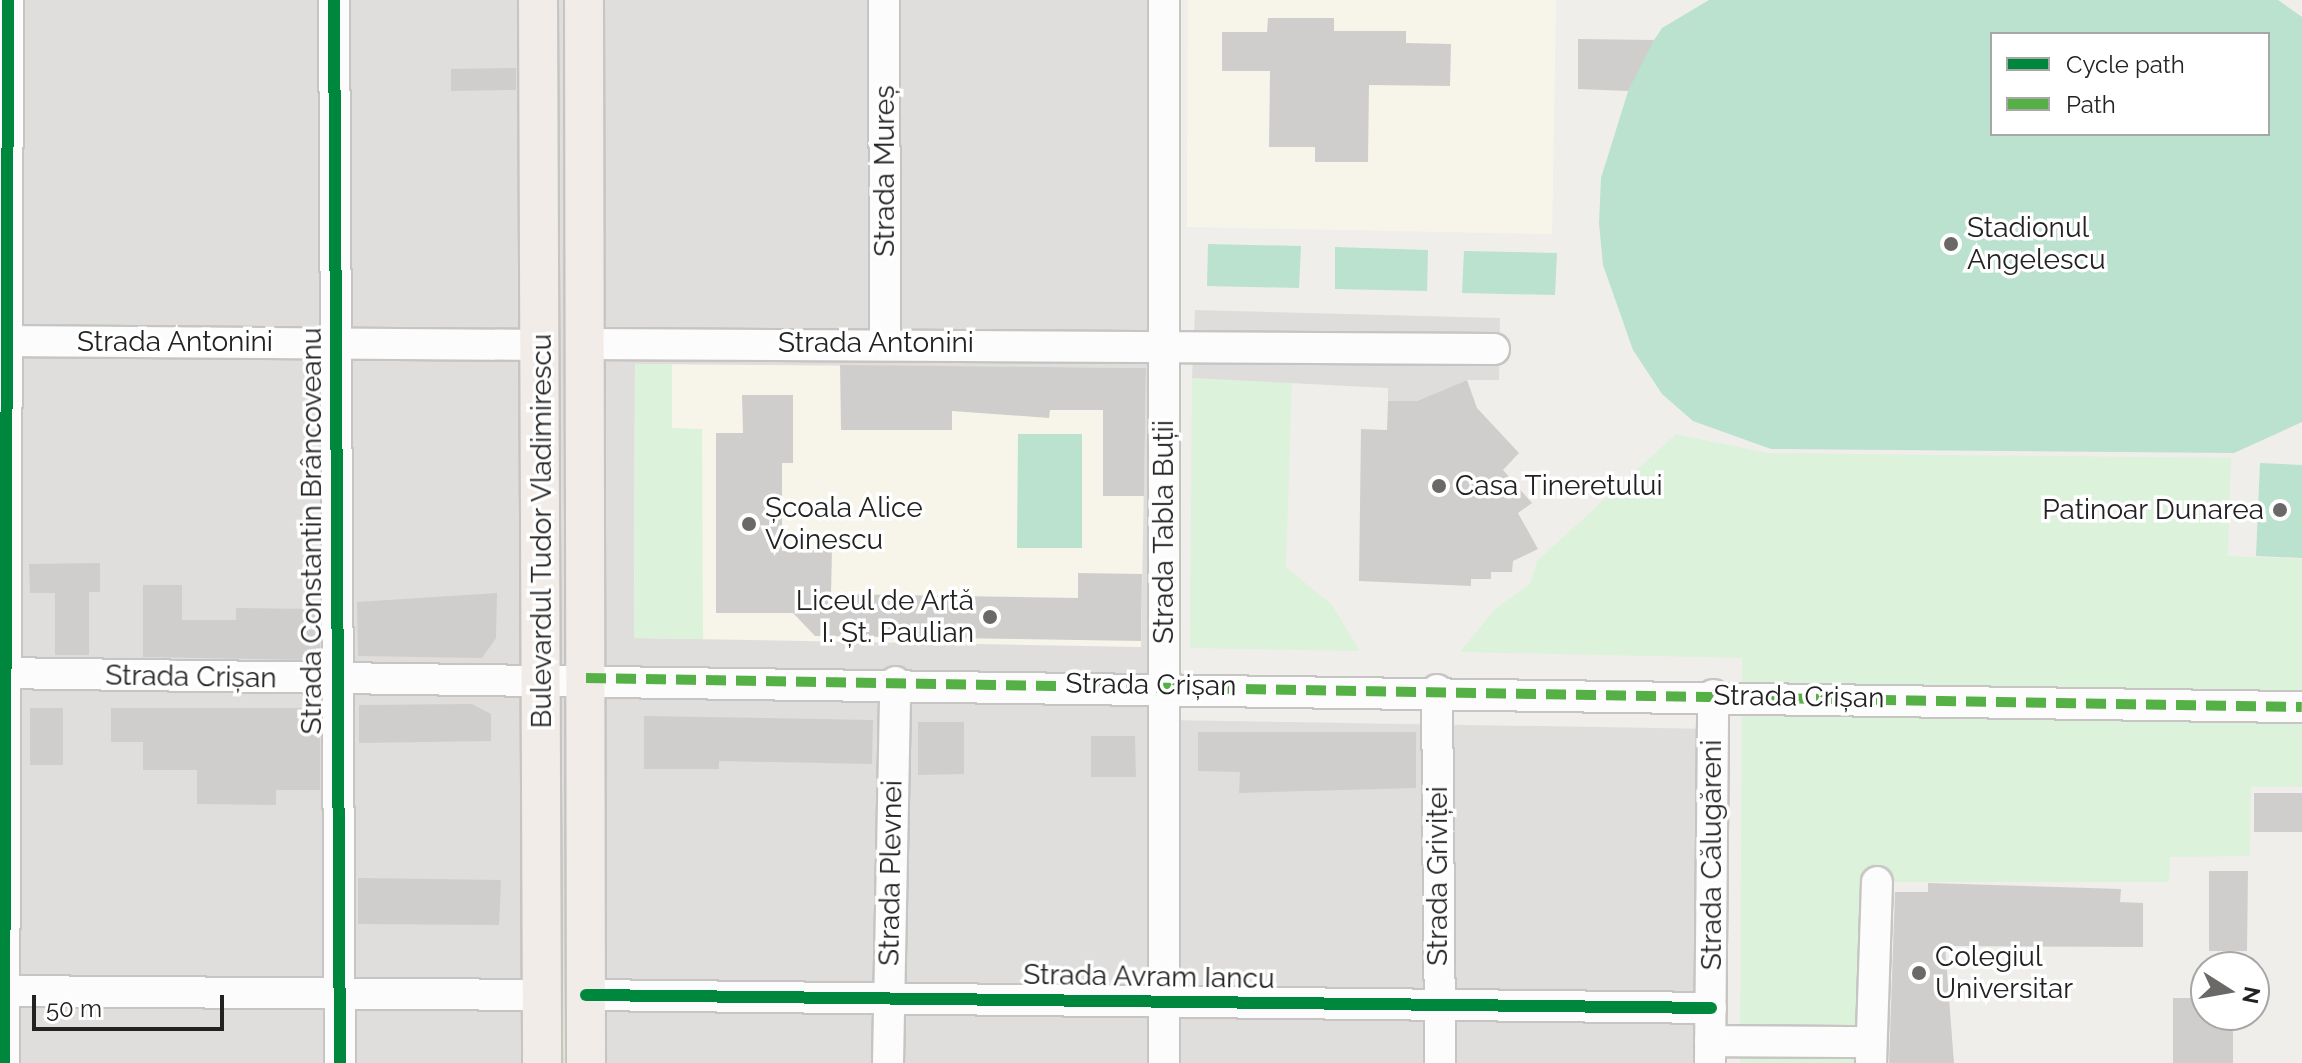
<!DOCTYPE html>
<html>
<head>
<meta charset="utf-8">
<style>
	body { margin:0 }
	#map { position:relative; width:2302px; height:1063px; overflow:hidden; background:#f0eeeb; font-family:Raleway,sans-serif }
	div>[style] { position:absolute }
	.residential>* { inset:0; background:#dfdedc }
	.education>* { inset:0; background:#f7f5e9 }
	.grass>* { inset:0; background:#dee9cd }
	.park>* { inset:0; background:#dcf2da }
	.pitch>* { inset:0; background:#bbe1cf }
	.parking>* { inset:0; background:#dedddc }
	.building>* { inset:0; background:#d0cecc }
	.roads { filter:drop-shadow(2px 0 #c6c5c3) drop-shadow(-2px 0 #c6c5c3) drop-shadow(0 2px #c6c5c3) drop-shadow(0 -2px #c6c5c3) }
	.minor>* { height:30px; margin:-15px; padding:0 15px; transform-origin:15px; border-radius:15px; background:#fdfcfc }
	.major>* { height:38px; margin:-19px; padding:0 19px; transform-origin:19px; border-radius:19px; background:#f1ece8 }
	.quiet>* { height:10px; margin-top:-5px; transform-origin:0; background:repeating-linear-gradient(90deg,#55b145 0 20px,transparent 0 30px) }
	.cycleway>* { height:12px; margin:-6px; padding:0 6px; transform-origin:6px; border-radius:6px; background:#00873e }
	.dots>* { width:22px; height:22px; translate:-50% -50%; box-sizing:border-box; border:4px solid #fff; border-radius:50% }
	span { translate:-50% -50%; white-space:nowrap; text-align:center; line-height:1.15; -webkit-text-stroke:7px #fff; paint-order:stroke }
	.street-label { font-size:28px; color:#222 }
	.poi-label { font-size:28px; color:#222 }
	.left { translate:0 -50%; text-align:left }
	.right { translate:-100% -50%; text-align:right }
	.legend { position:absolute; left:1990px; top:32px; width:280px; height:104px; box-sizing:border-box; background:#fff; border:2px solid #a7a7a7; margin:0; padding:10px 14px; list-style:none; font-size:24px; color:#222 }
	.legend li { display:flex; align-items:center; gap:16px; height:40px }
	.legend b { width:40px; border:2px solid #a7a7a7 }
	.north { position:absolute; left:2190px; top:951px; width:80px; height:80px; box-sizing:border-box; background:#fff; border:2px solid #a7a7a7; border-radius:50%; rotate:101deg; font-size:22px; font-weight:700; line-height:32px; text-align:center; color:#222 }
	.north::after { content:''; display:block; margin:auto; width:28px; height:36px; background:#6a6968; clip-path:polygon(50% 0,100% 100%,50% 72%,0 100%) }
	.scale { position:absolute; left:32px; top:995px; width:192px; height:36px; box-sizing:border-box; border:4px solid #222; border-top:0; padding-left:10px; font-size:24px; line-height:28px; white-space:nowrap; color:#222; -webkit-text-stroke:6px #fff; paint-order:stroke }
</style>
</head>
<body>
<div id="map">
	<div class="residential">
		<i style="clip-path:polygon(0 0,1168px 0,1165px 720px,1717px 729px,1716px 1063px,0 1063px)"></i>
	</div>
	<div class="education">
		<i style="clip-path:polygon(1188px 0,1556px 0,1552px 234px,1187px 227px)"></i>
		<i style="clip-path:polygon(635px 364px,1146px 368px,1141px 647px,634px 638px)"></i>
	</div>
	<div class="grass">
		<i style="clip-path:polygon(564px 786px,575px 786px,574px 1063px,563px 1063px)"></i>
	</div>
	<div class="park">
		<i style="clip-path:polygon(635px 364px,672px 364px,672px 428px,702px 429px,703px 639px,634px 638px)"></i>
		<i style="clip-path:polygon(1192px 378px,1292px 382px,1286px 567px,1332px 605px,1360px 651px,1190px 648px)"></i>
		<i style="clip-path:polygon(1676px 434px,1767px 453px,2231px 458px,2228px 556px,2302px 559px,2302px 787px,2251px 787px,2250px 856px,2170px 857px,2169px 882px,1862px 882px,1862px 1063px,1740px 1063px,1742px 658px,1460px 652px,1495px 609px,1530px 584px,1537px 561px)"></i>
	</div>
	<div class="pitch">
		<i style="clip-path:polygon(evenodd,1709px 0,2278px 0,2302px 17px,2302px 422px,2234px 453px,1771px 449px,1693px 421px,1662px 394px,1633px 350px,1603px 265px,1599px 223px,1601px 178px,1635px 69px,1662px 28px,1709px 0,1992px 34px,2268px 34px,2268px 134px,1992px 134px,1992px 34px)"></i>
		<i style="clip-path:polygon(1208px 244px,1301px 246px,1299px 288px,1207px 286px)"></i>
		<i style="clip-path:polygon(1335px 247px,1428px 250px,1427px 291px,1335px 289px)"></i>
		<i style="clip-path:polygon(1464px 251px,1557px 253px,1555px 295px,1462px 293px)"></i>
		<i style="clip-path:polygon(1018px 434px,1082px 434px,1082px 548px,1017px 548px)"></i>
		<i style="clip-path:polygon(2260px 463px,2302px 465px,2302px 558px,2256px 556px)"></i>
	</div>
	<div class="parking">
		<i style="clip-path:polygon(1195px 310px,1500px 318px,1499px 380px,1467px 380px,1417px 401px,1388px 401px,1388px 388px,1192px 378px)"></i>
	</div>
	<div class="building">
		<i style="clip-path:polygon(1268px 18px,1334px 18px,1334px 31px,1406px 31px,1406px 43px,1451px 44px,1450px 86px,1369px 85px,1368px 162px,1315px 162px,1315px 147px,1269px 147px,1270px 71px,1222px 71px,1222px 32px,1267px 32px)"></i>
		<i style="clip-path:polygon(1578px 39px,1654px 40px,1628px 91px,1578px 89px)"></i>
		<i style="clip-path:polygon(516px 68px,516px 90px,451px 91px,451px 69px)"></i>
		<i style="clip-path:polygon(840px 365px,1146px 368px,1144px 496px,1103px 496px,1103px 410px,1050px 410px,1049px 418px,952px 411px,952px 430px,841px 430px)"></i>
		<i style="clip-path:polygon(1467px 380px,1477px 408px,1519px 453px,1503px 470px,1532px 503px,1518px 513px,1538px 549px,1513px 561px,1512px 572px,1491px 572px,1491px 579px,1471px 579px,1471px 586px,1359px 581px,1361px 429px,1387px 430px,1388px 401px,1417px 401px)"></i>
		<i style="clip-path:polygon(742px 395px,793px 395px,793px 463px,782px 463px,782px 551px,832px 550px,831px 594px,1078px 598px,1078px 573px,1142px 574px,1141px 641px,815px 636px,793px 613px,716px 613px,716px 433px,743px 433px)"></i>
		<i style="clip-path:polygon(100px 563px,100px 592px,89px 592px,89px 655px,55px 655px,55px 593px,30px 593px,29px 564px)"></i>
		<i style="clip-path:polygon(143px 585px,182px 585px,182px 620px,236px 620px,236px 608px,319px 609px,320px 649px,306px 660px,143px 657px)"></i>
		<i style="clip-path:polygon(497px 593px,496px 638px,482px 658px,358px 656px,357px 602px)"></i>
		<i style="clip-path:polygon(472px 704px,491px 714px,491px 741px,359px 743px,359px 705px)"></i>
		<i style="clip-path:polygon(30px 708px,63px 708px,63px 765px,30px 765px)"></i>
		<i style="clip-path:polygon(111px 708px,320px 708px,320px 790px,276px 790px,276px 805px,197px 804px,197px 770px,143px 770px,143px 742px,111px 742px)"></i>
		<i style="clip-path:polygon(644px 716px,873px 720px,872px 764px,719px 761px,719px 769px,644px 769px)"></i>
		<i style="clip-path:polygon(918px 722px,964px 722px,964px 774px,918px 775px)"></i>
		<i style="clip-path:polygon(1198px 732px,1416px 732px,1416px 788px,1239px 793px,1240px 772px,1198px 771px)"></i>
		<i style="clip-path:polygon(1091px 736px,1135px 736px,1136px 777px,1091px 777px)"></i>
		<i style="clip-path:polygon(2254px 793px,2302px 793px,2302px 832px,2254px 832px)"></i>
		<i style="clip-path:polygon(2209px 871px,2248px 871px,2247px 951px,2209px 951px)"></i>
		<i style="clip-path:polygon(358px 878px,501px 880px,499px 925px,358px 924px)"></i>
		<i style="clip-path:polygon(1928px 883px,2121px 889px,2120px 902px,2143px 903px,2143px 947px,1945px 946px,1954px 1063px,1889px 1063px,1895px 892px,1928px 892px)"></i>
		<i style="clip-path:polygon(2173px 998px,2206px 998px,2206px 1015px,2233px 1015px,2233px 1063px,2173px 1063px)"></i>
	</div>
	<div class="roads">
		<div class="minor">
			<i style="left:334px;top:0;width:1063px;rotate:89.68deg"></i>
			<i style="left:884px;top:0;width:343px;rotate:89.8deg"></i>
			<i style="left:0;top:341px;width:543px;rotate:0.42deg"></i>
			<i style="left:587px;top:344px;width:907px;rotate:0.32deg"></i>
			<i style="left:0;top:673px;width:2302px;rotate:0.85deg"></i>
			<i style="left:1437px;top:690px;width:373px;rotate:89.5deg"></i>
			<i style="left:0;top:991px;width:543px;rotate:0.42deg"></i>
			<i style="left:586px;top:995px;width:1125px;rotate:0.66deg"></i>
			<i style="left:1710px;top:1041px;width:161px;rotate:0.4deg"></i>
			<i style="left:4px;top:1063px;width:1063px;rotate:-89.78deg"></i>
			<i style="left:888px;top:1063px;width:381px;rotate:-88.9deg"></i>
			<i style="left:1164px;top:1063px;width:1063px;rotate:-90deg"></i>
			<i style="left:1710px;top:1063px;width:368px;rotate:-89.5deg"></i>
			<i style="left:1871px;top:1063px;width:181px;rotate:-88.1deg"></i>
		</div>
		<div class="major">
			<i style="left:538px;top:0;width:1063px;rotate:89.78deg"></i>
			<i style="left:584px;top:0;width:1063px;rotate:89.89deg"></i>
		</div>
	</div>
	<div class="quiet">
		<i style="left:586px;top:678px;width:1716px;rotate:0.97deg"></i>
	</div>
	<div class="cycleway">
		<i style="left:334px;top:0;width:1063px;rotate:89.68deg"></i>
		<i style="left:586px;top:995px;width:1125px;rotate:0.66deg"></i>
		<i style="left:4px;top:1063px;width:1063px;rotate:-89.78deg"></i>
	</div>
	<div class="dots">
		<i style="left:1951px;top:244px;background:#6a6968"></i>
		<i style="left:1439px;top:486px;background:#6a6968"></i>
		<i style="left:2280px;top:510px;background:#6a6968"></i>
		<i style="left:749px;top:524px;background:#6a6968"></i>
		<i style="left:990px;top:617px;background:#6a6968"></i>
		<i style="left:1919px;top:973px;background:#6a6968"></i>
	</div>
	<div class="street-label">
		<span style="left:885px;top:171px;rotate:-90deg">Strada Mureș</span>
		<span style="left:175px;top:342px">Strada Antonini</span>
		<span style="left:876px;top:343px">Strada Antonini</span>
		<span style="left:312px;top:531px;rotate:-90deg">Strada Constantin Brâncoveanu</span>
		<span style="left:542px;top:531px;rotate:-90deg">Bulevardul Tudor Vladimirescu</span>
		<span style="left:1164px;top:532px;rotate:-90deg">Strada Tabla Buții</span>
		<span style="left:191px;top:677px;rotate:1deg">Strada Crișan</span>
		<span style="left:1151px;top:685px;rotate:1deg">Strada Crișan</span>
		<span style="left:1799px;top:697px;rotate:1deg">Strada Crișan</span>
		<span style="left:1712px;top:855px;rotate:-90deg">Strada Călugăreni</span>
		<span style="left:891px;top:873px;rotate:-89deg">Strada Plevnei</span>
		<span style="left:1438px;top:876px;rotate:-90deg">Strada Griviței</span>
		<span style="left:1149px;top:977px;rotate:1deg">Strada Avram Iancu</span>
	</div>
	<div class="poi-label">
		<span class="left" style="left:1967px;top:244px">Stadionul<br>Angelescu</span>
		<span class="left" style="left:1455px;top:486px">Casa Tineretului</span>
		<span class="left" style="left:765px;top:524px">Școala Alice<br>Voinescu</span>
		<span class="right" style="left:2264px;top:510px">Patinoar Dunarea</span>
		<span class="right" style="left:974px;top:617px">Liceul de Artă<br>I. Șt. Paulian</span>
		<span class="left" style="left:1935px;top:973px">Colegiul<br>Universitar</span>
	</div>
	<ul class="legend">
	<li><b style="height:10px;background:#00873e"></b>Cycle path</li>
	<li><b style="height:10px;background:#55b145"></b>Path</li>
	</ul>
	<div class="north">N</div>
	<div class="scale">50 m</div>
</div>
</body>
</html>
